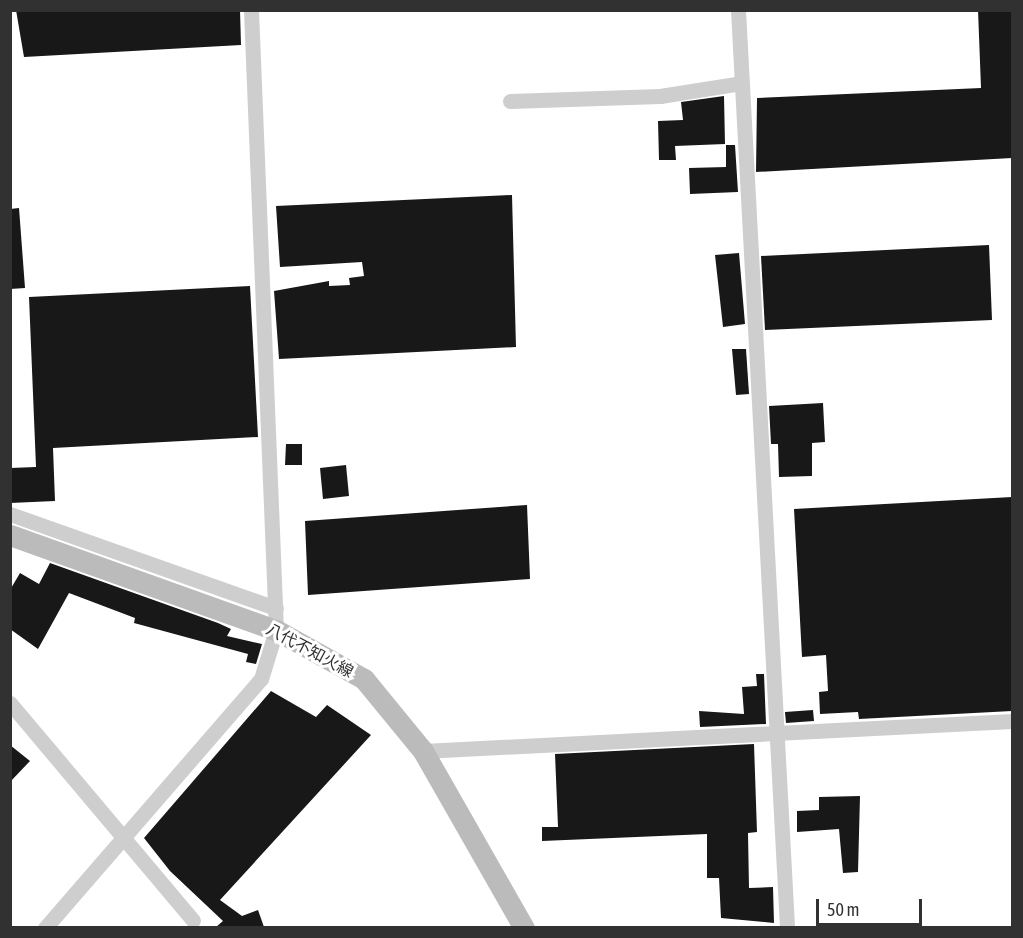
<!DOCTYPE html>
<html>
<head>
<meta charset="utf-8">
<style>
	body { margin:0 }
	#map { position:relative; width:1023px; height:938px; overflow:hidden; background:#fff; font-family:"Asap Condensed","Noto Sans JP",sans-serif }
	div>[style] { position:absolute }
	.building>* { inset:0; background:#181818 }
	.street>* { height:15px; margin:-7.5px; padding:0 7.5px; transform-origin:7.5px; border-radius:7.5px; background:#cecece }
	.secondary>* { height:21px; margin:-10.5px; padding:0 10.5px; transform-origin:10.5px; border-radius:10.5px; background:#bbb }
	span { translate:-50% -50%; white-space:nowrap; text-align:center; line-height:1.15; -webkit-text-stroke:6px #fff; paint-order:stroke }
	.street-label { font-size:16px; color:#313131 }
	.frame { position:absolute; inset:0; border:12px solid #313131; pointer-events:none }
	.scale { position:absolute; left:816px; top:899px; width:106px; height:27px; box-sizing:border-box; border:3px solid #313131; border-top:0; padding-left:8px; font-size:18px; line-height:21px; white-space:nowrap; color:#313131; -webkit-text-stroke:4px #fff; paint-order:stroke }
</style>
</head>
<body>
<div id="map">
	<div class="building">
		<i style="clip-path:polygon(16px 10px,240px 10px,241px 45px,24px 57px)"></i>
		<i style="clip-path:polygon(978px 10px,1012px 10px,1012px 158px,756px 172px,757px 98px,981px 88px)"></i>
		<i style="clip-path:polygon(724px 96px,725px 144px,675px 146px,676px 160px,659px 160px,658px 121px,683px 120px,681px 102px)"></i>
		<i style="clip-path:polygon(726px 145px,735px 145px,738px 192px,690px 194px,689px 168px,726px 167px)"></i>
		<i style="clip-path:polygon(512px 195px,516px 347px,279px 359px,274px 291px,329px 281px,329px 286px,350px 285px,349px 278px,364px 276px,362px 262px,280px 267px,276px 206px)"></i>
		<i style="clip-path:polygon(19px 208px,25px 288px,10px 289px,10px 209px)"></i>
		<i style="clip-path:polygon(989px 245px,992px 320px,765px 330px,761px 256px)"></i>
		<i style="clip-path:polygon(739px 253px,745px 324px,723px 327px,715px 255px)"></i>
		<i style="clip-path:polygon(250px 286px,258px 437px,53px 448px,55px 501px,10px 503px,10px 468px,36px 467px,29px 297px)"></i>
		<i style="clip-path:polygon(732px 349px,746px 349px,749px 394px,736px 395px)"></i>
		<i style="clip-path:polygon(823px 403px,825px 442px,812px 443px,812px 476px,779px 477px,778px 444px,771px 444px,769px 406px)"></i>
		<i style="clip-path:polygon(286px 444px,302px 444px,302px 465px,285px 465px)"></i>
		<i style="clip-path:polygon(346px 465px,349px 496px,323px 499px,320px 468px)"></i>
		<i style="clip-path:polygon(1012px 497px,1012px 711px,859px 719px,858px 712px,820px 714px,819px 692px,828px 691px,826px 655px,802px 657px,794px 509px)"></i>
		<i style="clip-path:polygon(527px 505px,530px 579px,308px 595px,305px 521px)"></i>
		<i style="clip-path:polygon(50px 563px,218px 623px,231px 629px,227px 636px,262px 644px,256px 664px,246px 662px,248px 654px,134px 623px,135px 618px,69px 593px,38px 649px,10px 629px,10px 590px,20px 573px,39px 584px)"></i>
		<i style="clip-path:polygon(756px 674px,764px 674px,766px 724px,700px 727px,699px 711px,744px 714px,742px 687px,757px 686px)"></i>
		<i style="clip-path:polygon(271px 691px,316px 717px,327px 705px,371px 735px,220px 900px,242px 916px,258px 910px,264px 927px,216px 927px,223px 921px,170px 871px,144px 838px)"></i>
		<i style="clip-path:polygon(813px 710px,814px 721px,786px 723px,785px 712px)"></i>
		<i style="clip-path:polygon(754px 744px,757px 832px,748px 833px,749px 888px,773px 887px,774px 923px,721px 918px,719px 878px,707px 878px,707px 834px,542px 841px,542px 827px,558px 827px,555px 754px)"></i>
		<i style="clip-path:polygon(10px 745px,30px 761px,10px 782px)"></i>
		<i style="clip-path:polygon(860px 796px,858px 872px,843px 873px,839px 829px,797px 832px,797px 811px,819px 810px,819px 797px)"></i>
	</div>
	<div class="street">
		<i style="left:738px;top:10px;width:919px;rotate:86.94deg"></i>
		<i style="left:510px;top:101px;width:150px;rotate:-1.9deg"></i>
		<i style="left:660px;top:96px;width:82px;rotate:-9.1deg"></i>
		<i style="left:10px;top:514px;width:282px;rotate:19.5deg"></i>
		<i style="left:10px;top:703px;width:284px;rotate:49.9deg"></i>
		<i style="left:423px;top:751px;width:590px;rotate:-2.92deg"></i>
		<i style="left:45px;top:928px;width:330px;rotate:-49.1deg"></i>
		<i style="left:261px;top:679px;width:51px;rotate:-73deg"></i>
		<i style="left:276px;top:630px;width:621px;rotate:-92.31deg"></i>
	</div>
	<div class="secondary">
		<i style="left:10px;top:535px;width:282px;rotate:19.7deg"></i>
		<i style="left:276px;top:630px;width:101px;rotate:29.1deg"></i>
		<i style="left:364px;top:679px;width:93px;rotate:50.7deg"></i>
		<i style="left:423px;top:751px;width:204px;rotate:60.3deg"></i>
	</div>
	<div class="street-label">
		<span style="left:310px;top:650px;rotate:28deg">八代不知火線</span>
	</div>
	<div class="frame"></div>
	<div class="scale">50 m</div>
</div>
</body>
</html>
